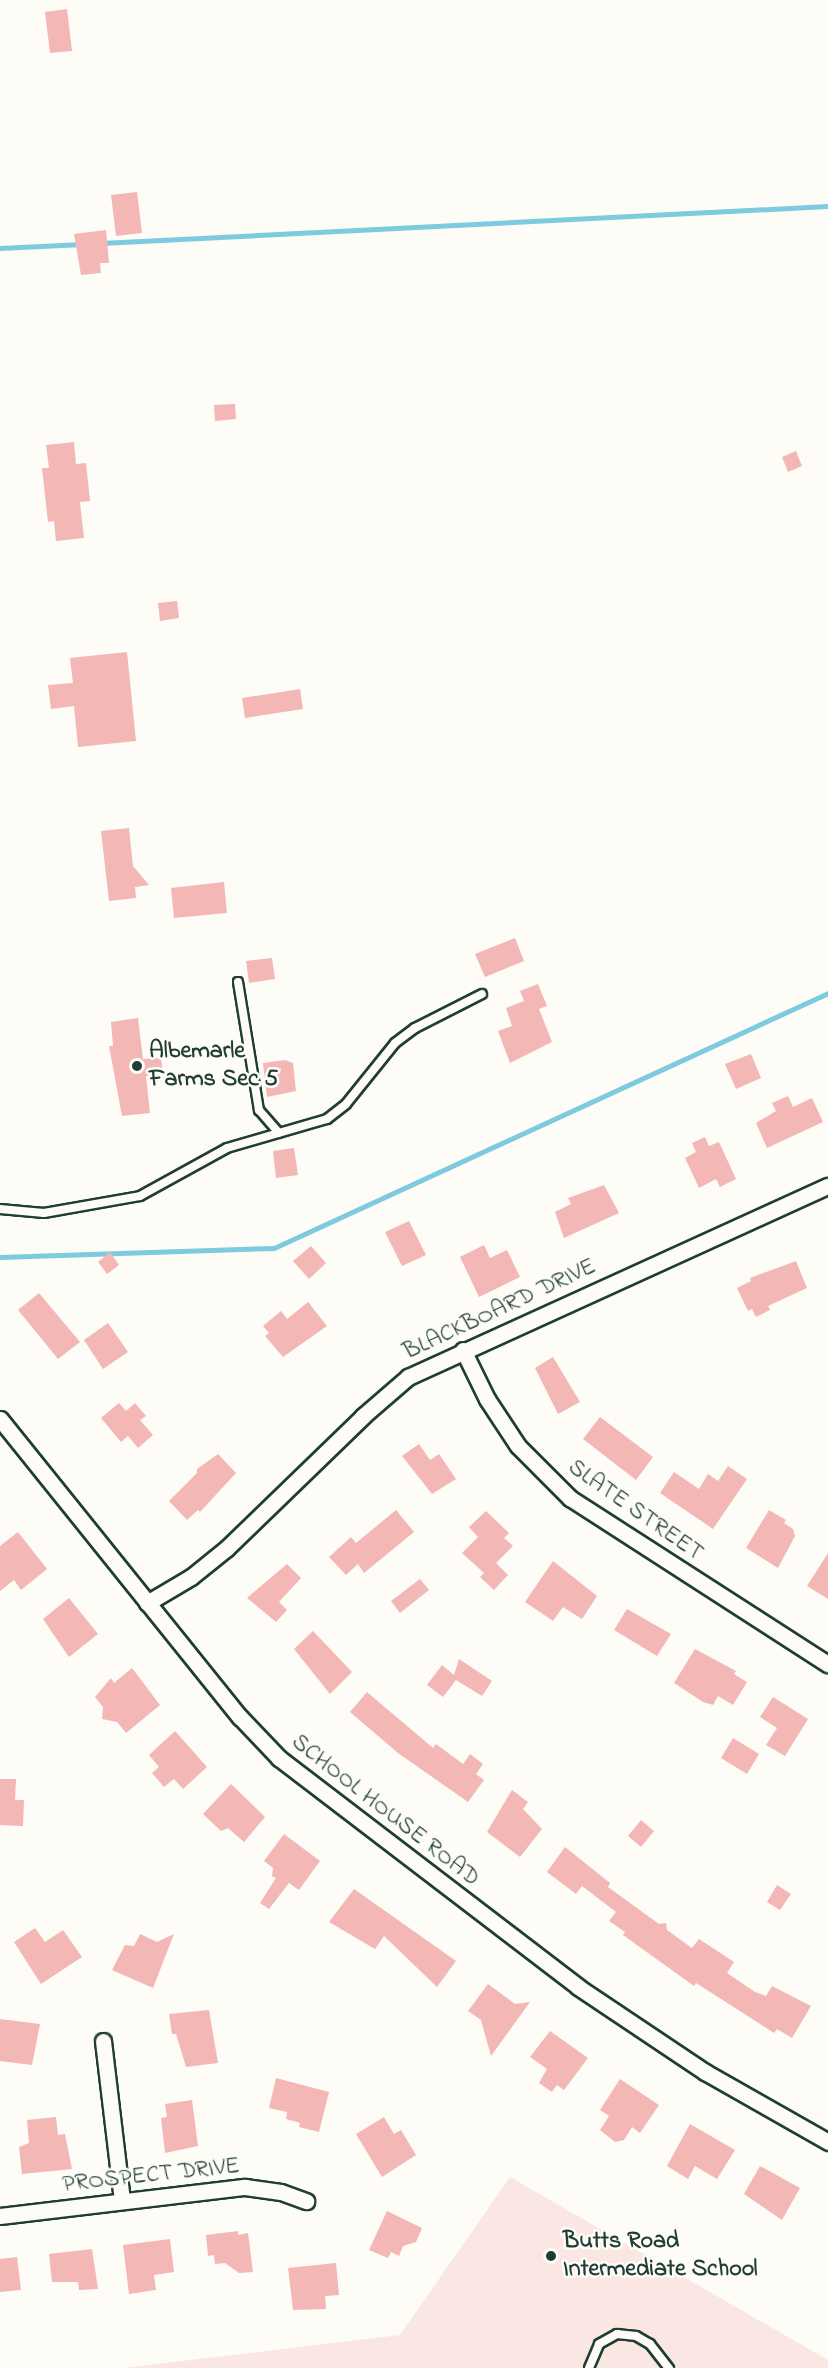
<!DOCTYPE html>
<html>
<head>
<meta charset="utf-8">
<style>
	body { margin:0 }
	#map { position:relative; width:828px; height:2368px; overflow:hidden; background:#fdfcf7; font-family:"Indie Flower",sans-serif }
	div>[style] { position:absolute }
	.built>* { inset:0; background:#fae7e3 }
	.stream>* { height:5px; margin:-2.5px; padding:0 2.5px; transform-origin:2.5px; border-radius:2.5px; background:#7ecade }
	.building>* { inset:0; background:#f3b7b5 }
	.roads { filter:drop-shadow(2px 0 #1f3d34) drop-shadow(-2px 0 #1f3d34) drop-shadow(0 2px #1f3d34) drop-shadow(0 -2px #1f3d34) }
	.lane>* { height:8px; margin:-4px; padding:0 4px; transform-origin:4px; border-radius:4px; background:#fdfcf7 }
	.street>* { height:15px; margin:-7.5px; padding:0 7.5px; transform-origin:7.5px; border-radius:7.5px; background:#fdfcf7 }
	.dots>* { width:16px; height:16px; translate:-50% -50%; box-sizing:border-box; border:3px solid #fdfcf7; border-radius:50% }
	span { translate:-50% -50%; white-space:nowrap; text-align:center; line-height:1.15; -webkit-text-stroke:5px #fdfcf7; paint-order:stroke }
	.poi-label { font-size:24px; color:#1f3d34; font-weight:700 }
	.left { translate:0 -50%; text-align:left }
	.street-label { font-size:24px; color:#1f3d34 }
</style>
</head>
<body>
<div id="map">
	<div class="built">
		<i style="clip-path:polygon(510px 2177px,828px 2360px,828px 2368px,123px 2368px,400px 2335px)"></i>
	</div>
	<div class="stream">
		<i style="left:101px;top:243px;width:728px;rotate:-2.91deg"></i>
		<i style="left:0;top:248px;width:82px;rotate:-2.8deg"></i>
		<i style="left:0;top:1257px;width:274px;rotate:-1.9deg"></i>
		<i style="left:274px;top:1248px;width:610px;rotate:-24.72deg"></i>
	</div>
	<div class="building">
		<i style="clip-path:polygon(67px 9px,72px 51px,50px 53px,45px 12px)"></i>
		<i style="clip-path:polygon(137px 192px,142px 233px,116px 236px,111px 195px)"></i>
		<i style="clip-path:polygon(106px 230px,109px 263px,100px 263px,101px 273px,81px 275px,74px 234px)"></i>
		<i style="clip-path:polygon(235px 404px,236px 419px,215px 421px,214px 405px)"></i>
		<i style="clip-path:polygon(74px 442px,76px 464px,86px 463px,90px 501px,80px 502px,84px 538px,56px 541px,54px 521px,48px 522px,42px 468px,49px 468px,46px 445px)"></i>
		<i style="clip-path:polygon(796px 451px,802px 466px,788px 472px,782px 457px)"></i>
		<i style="clip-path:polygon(177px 601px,179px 618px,160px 621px,158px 603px)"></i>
		<i style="clip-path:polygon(127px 652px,136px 741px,78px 747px,74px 706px,51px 709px,48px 685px,73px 683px,70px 658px)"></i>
		<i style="clip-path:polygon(300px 689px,303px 709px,245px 718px,242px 698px)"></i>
		<i style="clip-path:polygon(129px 828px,133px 866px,149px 885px,135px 887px,136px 898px,109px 901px,101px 831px)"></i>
		<i style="clip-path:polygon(224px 882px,227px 913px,174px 918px,171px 888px)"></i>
		<i style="clip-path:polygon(515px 938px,524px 961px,485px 977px,475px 954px)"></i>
		<i style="clip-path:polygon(272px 958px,275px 979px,249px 983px,246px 961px)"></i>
		<i style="clip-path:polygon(538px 984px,547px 1006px,539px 1009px,552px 1042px,510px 1063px,498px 1031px,512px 1026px,506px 1008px,524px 1001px,520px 991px)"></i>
		<i style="clip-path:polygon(138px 1018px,143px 1059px,161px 1058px,163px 1073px,146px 1076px,150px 1113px,122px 1116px,109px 1046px,113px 1046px,111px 1022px)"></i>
		<i style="clip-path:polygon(751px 1054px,761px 1078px,736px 1089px,725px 1064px)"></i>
		<i style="clip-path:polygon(285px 1060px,293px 1063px,296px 1091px,267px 1097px,263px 1063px)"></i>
		<i style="clip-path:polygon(788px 1096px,793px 1107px,812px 1098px,823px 1122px,767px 1148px,756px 1123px,776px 1111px,772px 1103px)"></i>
		<i style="clip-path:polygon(705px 1137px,709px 1146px,719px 1142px,736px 1179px,720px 1187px,716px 1179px,699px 1188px,685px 1158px,696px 1152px,692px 1143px)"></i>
		<i style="clip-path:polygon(294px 1148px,298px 1175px,276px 1178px,273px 1151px)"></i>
		<i style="clip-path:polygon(604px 1185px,619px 1213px,564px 1238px,555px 1212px,571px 1204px,568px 1198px)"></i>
		<i style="clip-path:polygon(409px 1221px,426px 1255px,402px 1266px,385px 1232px)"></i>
		<i style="clip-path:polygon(484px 1245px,490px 1258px,507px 1250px,520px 1277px,479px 1297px,460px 1257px)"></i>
		<i style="clip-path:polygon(311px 1246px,326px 1263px,309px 1279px,293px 1261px)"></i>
		<i style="clip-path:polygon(110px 1252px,119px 1265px,107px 1274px,98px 1262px)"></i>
		<i style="clip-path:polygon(796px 1261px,807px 1288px,768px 1306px,770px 1310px,756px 1317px,752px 1309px,748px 1311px,737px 1288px,751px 1281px,750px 1278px)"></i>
		<i style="clip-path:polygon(39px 1293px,80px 1342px,58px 1359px,18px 1310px)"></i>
		<i style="clip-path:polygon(308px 1302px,327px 1326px,283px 1357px,265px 1336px,269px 1333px,263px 1326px,281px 1311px,287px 1319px)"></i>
		<i style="clip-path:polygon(108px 1323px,128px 1352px,103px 1369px,84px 1340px)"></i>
		<i style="clip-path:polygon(553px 1357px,580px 1402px,558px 1414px,535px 1368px)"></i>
		<i style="clip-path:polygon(119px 1403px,126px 1411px,135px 1403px,146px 1416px,140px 1420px,153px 1435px,138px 1448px,128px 1436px,121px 1442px,101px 1418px)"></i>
		<i style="clip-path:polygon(600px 1417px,653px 1457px,636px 1480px,583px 1439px)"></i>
		<i style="clip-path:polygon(419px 1444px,430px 1460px,439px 1454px,456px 1479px,432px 1494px,402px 1456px)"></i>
		<i style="clip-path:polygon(218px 1454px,236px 1473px,200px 1512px,198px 1510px,187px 1520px,169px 1501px,197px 1473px,197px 1469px)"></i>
		<i style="clip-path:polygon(728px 1466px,747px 1479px,713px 1529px,660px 1493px,674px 1472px,699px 1489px,708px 1474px,718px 1481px)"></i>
		<i style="clip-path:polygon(396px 1510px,414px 1532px,364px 1573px,358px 1564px,346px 1575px,329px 1557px,351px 1537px,356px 1543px)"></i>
		<i style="clip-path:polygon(769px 1510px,786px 1520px,784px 1523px,793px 1529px,795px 1536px,778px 1568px,746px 1548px)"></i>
		<i style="clip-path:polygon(486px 1511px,509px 1533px,504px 1538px,513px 1546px,496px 1563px,508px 1575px,494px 1590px,480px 1577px,484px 1573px,462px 1553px,478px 1537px,469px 1527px)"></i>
		<i style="clip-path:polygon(18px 1532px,47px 1569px,21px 1590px,14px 1580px,0 1591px,0 1546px)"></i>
		<i style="clip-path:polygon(828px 1553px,828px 1599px,807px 1586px)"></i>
		<i style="clip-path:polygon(553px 1561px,597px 1596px,582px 1619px,563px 1607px,553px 1621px,525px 1602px)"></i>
		<i style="clip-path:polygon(287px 1564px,301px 1578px,279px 1602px,287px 1610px,276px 1622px,247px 1598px)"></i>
		<i style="clip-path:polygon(420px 1579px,429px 1590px,400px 1613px,391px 1601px)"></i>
		<i style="clip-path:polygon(69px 1598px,98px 1634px,69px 1657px,43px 1619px)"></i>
		<i style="clip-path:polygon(627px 1609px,671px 1634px,657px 1656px,614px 1630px)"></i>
		<i style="clip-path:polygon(313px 1631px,352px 1672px,330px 1694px,294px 1649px)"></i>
		<i style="clip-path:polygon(695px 1649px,736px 1671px,734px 1674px,747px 1682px,733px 1705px,718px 1696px,713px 1705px,703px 1702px,674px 1683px)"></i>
		<i style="clip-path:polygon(459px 1659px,492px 1681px,482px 1696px,456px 1680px,443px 1697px,427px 1685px,442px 1665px,454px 1675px)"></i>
		<i style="clip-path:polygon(132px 1668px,160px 1705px,126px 1733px,117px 1722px,102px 1719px,103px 1707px,95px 1697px,111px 1678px,114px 1683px)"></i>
		<i style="clip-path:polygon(367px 1692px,433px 1748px,436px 1744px,463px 1764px,470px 1754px,483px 1764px,476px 1774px,484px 1780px,468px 1802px,398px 1753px,350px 1712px)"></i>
		<i style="clip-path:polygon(773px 1697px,808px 1719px,785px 1756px,766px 1745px,777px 1728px,760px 1717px)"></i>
		<i style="clip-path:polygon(175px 1731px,207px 1767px,183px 1789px,174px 1779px,164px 1787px,152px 1773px,159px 1767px,149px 1755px)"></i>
		<i style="clip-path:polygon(733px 1738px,759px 1754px,747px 1774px,721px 1758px)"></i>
		<i style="clip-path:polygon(0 1779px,16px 1779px,15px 1800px,24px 1800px,23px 1826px,0 1825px)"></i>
		<i style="clip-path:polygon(231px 1784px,265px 1817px,244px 1842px,228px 1828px,221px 1831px,203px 1814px)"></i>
		<i style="clip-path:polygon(512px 1790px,528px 1802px,523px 1809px,542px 1829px,520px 1857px,487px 1832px)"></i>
		<i style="clip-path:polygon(641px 1820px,654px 1831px,641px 1847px,628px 1836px)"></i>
		<i style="clip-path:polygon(284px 1834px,320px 1861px,299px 1890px,289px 1883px,269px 1909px,260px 1903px,276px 1878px,272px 1876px,273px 1868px,264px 1861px)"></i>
		<i style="clip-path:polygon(565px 1847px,610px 1883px,608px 1887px,659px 1924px,666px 1923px,667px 1930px,692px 1948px,699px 1939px,734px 1962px,727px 1973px,755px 1992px,766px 1996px,772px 1986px,811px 2006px,792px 2038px,777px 2029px,774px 2033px,696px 1983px,694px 1986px,623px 1935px,625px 1932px,609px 1921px,616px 1912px,582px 1886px,576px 1894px,547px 1872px)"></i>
		<i style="clip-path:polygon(777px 1885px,791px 1894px,780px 1910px,767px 1902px)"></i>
		<i style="clip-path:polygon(354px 1889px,456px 1961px,437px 1987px,384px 1936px,375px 1949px,329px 1922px)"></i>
		<i style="clip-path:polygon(35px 1928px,45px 1942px,63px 1930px,82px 1957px,41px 1984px,14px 1942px)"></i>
		<i style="clip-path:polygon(140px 1934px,157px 1942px,174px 1934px,153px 1988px,112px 1970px,125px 1945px,134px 1946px)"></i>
		<i style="clip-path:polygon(488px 1984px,515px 2004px,530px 2002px,491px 2056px,481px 2020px,468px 2011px)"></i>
		<i style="clip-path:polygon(209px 2010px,218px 2063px,186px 2067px,176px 2034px,172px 2034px,169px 2014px)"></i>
		<i style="clip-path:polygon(0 2019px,40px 2024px,32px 2065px,0 2061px)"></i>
		<i style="clip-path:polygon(550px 2031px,588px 2058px,564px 2090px,557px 2085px,552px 2092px,539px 2083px,547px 2069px,530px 2057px)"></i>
		<i style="clip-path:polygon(276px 2078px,329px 2092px,319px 2132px,299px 2127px,300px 2123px,286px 2119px,287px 2112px,269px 2108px)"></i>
		<i style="clip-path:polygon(620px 2079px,659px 2105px,640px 2133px,632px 2127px,624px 2140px,615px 2142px,600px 2130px,609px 2116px,600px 2110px)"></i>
		<i style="clip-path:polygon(192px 2100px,198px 2146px,165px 2153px,161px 2118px,167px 2117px,165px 2104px)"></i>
		<i style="clip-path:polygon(56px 2117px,58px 2135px,65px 2134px,72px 2169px,22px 2174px,19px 2147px,29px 2143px,27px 2120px)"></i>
		<i style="clip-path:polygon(384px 2117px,394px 2134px,401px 2130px,416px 2155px,382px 2177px,356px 2134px)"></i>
		<i style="clip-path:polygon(690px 2124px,735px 2150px,717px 2179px,695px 2166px,688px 2179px,667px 2166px)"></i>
		<i style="clip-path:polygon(760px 2166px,800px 2188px,782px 2220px,744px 2194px)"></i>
		<i style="clip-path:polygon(387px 2211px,422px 2228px,416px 2242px,403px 2246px,399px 2256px,391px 2252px,388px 2258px,369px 2250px)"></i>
		<i style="clip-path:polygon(238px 2231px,238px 2235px,248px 2233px,253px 2272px,239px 2273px,225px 2263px,215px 2264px,214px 2255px,208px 2256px,206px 2235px)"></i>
		<i style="clip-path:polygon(170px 2239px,174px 2272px,154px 2275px,156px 2290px,129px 2294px,123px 2245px)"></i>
		<i style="clip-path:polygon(92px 2249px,98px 2289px,79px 2290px,78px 2282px,52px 2282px,49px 2254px)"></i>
		<i style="clip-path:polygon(17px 2257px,21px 2290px,0 2292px,0 2259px)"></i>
		<i style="clip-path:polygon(336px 2263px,339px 2295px,325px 2296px,326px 2309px,293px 2310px,288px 2268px)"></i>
	</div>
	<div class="roads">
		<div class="lane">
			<i style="left:238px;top:982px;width:130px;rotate:80.7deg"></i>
			<i style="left:259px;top:1110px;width:30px;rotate:49deg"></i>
			<i style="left:0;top:1209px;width:44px;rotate:5.2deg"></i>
			<i style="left:44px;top:1213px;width:97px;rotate:-10deg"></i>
			<i style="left:140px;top:1196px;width:99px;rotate:-28.9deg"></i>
			<i style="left:227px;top:1148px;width:104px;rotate:-16.2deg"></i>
			<i style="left:327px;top:1119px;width:24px;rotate:-38deg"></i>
			<i style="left:346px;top:1104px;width:78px;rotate:-51.2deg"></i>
			<i style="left:395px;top:1043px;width:25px;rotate:-37deg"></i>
			<i style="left:415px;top:1028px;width:75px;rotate:-26.9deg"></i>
			<i style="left:589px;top:2368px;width:26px;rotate:-67deg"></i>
			<i style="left:599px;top:2344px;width:21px;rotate:-29deg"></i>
			<i style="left:617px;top:2334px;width:19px;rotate:6deg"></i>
			<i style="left:636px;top:2336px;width:16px;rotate:30deg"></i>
			<i style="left:650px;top:2344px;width:31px;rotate:52deg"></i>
		</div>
		<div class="street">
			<i style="left:463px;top:1350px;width:55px;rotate:63.9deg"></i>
			<i style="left:487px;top:1399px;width:56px;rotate:56.6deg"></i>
			<i style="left:518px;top:1446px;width:74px;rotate:45deg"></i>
			<i style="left:570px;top:1498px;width:307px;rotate:32.8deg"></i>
			<i style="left:0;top:1419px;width:383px;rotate:51.2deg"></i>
			<i style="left:240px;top:1717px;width:57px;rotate:46.4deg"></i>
			<i style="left:279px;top:1758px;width:377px;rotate:37.4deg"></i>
			<i style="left:578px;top:1987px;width:153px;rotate:33.8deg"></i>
			<i style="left:705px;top:2072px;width:142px;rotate:29.6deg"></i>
			<i style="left:147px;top:1603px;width:51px;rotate:-30.6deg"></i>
			<i style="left:191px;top:1577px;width:46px;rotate:-38.9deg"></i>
			<i style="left:227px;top:1548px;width:190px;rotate:-44.1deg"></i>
			<i style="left:363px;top:1416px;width:60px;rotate:-40.9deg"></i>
			<i style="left:408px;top:1377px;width:461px;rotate:-24.5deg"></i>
			<i style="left:103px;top:2041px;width:161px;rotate:83.2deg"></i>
			<i style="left:0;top:2216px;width:247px;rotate:-6.8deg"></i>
			<i style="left:245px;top:2187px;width:36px;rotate:8deg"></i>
			<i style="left:281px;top:2192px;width:27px;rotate:20deg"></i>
		</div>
	</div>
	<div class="dots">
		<i style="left:137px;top:1066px;background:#1f3d34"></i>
		<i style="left:551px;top:2256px;background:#1f3d34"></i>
	</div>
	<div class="poi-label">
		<span class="left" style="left:149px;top:1066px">Albemarle<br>Farms Sec 5</span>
		<span class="left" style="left:563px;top:2256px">Butts Road<br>Intermediate School</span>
	</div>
	<div class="street-label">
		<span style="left:500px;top:1310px;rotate:-25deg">BLACKBOARD DRIVE</span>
		<span style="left:635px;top:1511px;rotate:35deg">SLATE STREET</span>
		<span style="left:385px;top:1811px;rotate:38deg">SCHOOL HOUSE ROAD</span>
		<span style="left:151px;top:2176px;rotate:-6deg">PROSPECT DRIVE</span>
	</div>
</div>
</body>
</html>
